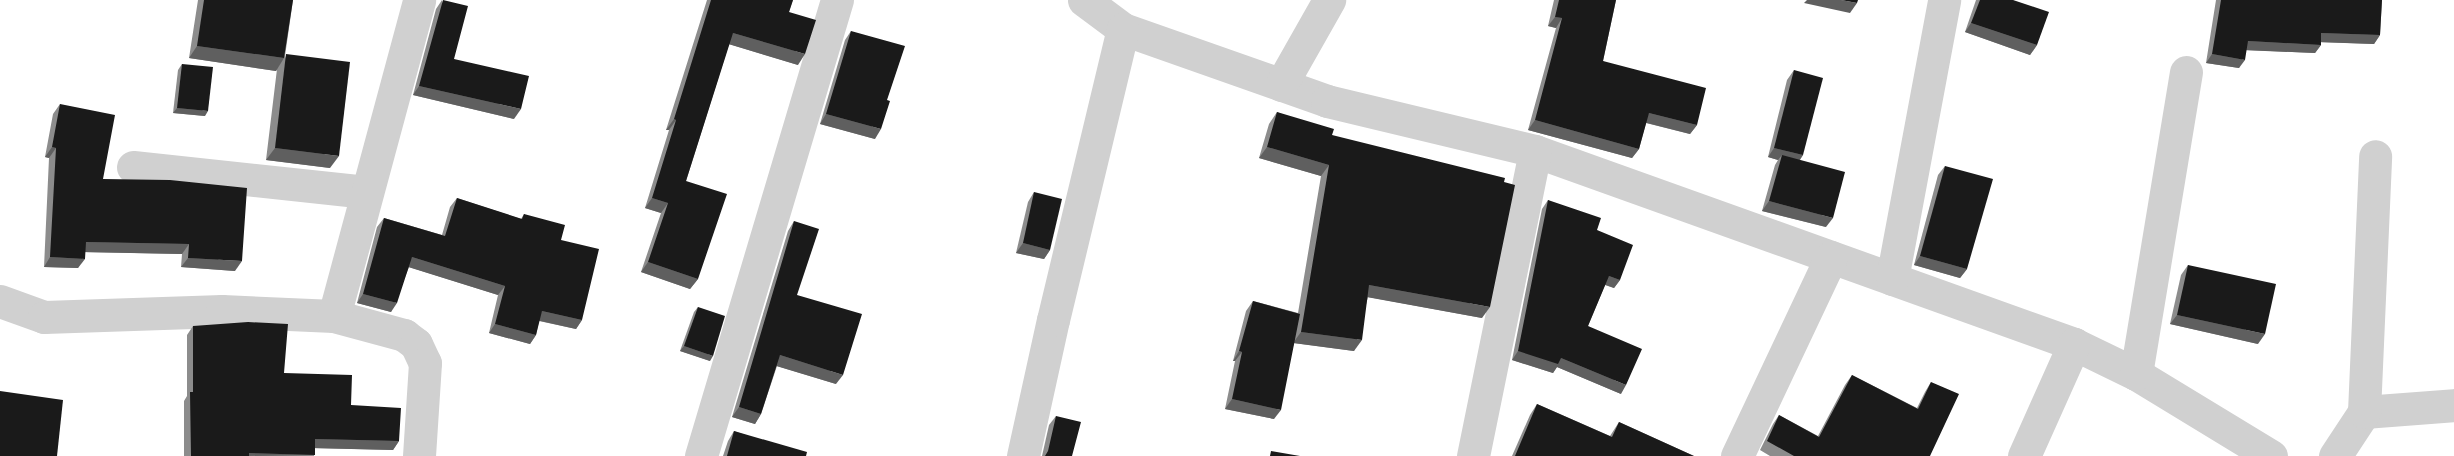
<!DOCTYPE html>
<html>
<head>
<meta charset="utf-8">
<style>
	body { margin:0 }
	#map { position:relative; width:2454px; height:456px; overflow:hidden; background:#fff; font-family:"Varela Round",sans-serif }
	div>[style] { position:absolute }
	.street>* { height:33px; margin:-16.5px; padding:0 16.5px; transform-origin:16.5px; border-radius:16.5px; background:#d0d0d0 }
	.wall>* { inset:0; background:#8c8c8c }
	.shaded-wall>* { inset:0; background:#5f5f5f }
	.building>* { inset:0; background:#1a1a1a }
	span { translate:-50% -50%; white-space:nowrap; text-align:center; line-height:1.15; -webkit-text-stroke:6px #fff; paint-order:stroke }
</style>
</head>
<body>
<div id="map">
	<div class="street">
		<i style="left:1084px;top:0;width:49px;rotate:36.6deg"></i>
		<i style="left:1123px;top:29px;width:216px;rotate:19.4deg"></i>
		<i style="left:1327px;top:101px;width:214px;rotate:13.5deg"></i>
		<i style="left:1535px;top:151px;width:573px;rotate:19.7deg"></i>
		<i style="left:2074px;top:344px;width:69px;rotate:25.8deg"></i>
		<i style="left:2136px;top:374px;width:158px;rotate:31.3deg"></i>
		<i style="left:1281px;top:85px;width:98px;rotate:-60.5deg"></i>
		<i style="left:133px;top:167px;width:235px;rotate:6.1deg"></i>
		<i style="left:1892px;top:279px;width:284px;rotate:-79.4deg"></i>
		<i style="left:0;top:301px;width:47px;rotate:20deg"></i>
		<i style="left:44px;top:317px;width:178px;rotate:-1.9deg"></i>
		<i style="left:222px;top:311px;width:112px;rotate:2.6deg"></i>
		<i style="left:334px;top:316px;width:73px;rotate:15.2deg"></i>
		<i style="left:404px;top:335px;width:15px;rotate:37deg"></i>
		<i style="left:416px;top:344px;width:21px;rotate:65deg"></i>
		<i style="left:425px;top:363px;width:93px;rotate:93.7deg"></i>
		<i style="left:334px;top:316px;width:327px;rotate:-74.9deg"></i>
		<i style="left:2136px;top:374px;width:306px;rotate:-80.6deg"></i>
		<i style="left:2364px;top:412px;width:90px;rotate:-4.4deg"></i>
		<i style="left:701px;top:456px;width:476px;rotate:-73.4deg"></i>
		<i style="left:1023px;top:456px;width:139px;rotate:-77.6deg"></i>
		<i style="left:1053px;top:320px;width:299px;rotate:-76.5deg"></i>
		<i style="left:1473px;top:456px;width:311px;rotate:-78.5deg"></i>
		<i style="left:1737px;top:456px;width:220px;rotate:-64.7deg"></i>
		<i style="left:2024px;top:456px;width:123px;rotate:-65.9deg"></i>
		<i style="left:2335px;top:456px;width:53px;rotate:-56.6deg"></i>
		<i style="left:2364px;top:412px;width:256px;rotate:-87.5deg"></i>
	</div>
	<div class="wall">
		<i style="clip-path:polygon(198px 0,293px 0,285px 56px,330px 168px,266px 160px,277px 69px,276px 71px,189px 58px)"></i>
		<i style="clip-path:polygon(442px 0,454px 59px,514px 119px,413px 95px,436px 9px)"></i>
		<i style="clip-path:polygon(707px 0,793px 0,789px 12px,798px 65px,729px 44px,686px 181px,698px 279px,690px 289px,641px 272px,661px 213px,645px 208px,669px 130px,666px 130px)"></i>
		<i style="clip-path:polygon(1554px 0,1616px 0,1603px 61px,1697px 125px,1690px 134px,1646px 123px,1639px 149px,1632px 158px,1528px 130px,1556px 28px,1548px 26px)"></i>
		<i style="clip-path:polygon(1976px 0,2013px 0,2037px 45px,2030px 55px,1965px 32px)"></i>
		<i style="clip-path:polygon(2216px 0,2382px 0,2380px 35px,2374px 44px,2321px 42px,2321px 45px,2315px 53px,2246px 50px,2239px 68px,2206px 63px)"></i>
		<i style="clip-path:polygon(851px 31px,875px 139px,820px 124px,845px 40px)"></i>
		<i style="clip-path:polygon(182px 64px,205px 116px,173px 113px,178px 70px)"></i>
		<i style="clip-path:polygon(1794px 70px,1803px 155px,1800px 160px,1826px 227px,1762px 211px,1775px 165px,1778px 160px,1768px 157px,1787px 80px)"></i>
		<i style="clip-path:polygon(60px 104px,103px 179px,235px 271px,181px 267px,182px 254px,85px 252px,78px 268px,44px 267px,49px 158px,45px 157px,53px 114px)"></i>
		<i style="clip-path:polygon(1277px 112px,1332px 135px,1482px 318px,1368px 297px,1354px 351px,1294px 343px,1274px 419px,1225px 409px,1235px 361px,1233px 361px,1246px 311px,1253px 301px,1298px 313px,1321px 176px,1259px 158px,1269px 124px)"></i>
		<i style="clip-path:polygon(1945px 166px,1967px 269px,1960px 278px,1914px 265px,1938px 175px)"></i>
		<i style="clip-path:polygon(1034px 192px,1050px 250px,1044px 259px,1016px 253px,1028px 202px)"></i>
		<i style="clip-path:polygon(457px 198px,521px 219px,524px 214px,561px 240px,582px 320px,576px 329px,539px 321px,536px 335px,530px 344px,489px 333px,498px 295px,409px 267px,391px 312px,357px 303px,377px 227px,384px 218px,442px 235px,450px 207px)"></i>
		<i style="clip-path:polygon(1548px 200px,1597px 230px,1620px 280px,1614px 288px,1605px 285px,1588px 326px,1621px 394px,1557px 367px,1553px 373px,1512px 360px,1542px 209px)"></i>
		<i style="clip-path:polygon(794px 221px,797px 295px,836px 384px,777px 366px,761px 414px,755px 424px,732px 417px,788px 231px)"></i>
		<i style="clip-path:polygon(2188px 265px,2258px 344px,2170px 324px,2181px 275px)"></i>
		<i style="clip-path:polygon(698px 307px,710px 361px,680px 351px,694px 312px)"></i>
		<i style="clip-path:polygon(193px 326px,284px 373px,351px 405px,399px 441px,393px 450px,315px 448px,314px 456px,184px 456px,184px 401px,187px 396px,187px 335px)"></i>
		<i style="clip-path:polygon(1852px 375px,1917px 408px,1925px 392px,1931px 382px,1930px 456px,1770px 456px,1760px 450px,1773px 424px,1779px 415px,1818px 436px,1845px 385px)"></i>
		<i style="clip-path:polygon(1537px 404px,1610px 436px,1619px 422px,1694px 456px,1512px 456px,1530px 415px)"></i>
		<i style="clip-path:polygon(1056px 416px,1072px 456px,1042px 456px,1049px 425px)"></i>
		<i style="clip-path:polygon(734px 431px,806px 456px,723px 456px,728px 441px)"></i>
	</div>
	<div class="shaded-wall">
		<i style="clip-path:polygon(1807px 0,1841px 0,1857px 3px,1850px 13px,1804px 3px)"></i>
		<i style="clip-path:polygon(1555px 17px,1562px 18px,1556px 28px,1548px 26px)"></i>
		<i style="clip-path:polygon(1971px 23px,2037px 45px,2030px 55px,1965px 32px)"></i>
		<i style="clip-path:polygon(733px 33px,805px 54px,798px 65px,725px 43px)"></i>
		<i style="clip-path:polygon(2321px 33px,2380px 35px,2374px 44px,2315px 42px)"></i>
		<i style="clip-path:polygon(2248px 41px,2321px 45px,2315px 53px,2242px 50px)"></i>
		<i style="clip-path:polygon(197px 46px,284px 58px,276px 71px,189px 58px)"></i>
		<i style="clip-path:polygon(2212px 54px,2245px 60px,2239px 68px,2206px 63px)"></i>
		<i style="clip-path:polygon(419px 86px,521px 109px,514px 119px,413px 95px)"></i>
		<i style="clip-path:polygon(177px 108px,208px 111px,205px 116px,173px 113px)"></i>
		<i style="clip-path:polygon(1649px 113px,1697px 125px,1690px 134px,1643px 122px)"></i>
		<i style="clip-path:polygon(826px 114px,881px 129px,875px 139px,820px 124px)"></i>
		<i style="clip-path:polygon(674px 119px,676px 120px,669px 130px,666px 130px)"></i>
		<i style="clip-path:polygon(1535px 120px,1639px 149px,1632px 158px,1528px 130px)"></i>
		<i style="clip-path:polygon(52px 147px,56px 148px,49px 158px,45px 157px)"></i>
		<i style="clip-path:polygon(1267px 147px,1329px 165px,1321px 176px,1259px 158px)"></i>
		<i style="clip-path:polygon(275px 148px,339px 156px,330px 168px,266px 160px)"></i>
		<i style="clip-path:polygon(1774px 148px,1803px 155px,1796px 165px,1782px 155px,1778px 160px,1768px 157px)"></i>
		<i style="clip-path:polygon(652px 198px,668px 203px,661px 213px,645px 208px)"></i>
		<i style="clip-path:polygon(1769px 201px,1833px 218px,1826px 227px,1762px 211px)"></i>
		<i style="clip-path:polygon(86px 242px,189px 244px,182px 254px,79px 252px)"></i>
		<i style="clip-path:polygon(1023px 243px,1050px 250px,1044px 259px,1016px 253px)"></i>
		<i style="clip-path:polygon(1920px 256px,1967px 269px,1960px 278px,1914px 265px)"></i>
		<i style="clip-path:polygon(50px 257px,85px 259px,78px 268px,44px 267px)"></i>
		<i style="clip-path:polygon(412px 257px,505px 286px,498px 295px,405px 266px)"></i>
		<i style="clip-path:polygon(188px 258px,242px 261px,235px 271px,181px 267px)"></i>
		<i style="clip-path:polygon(648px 262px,698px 279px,690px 289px,641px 272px)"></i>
		<i style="clip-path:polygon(1609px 276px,1620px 280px,1614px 288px,1603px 284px)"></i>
		<i style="clip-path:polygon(1369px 285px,1490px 307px,1482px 318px,1361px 296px)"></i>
		<i style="clip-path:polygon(363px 294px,397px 303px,391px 312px,357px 303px)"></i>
		<i style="clip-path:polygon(542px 311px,582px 320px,576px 329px,536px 320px)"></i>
		<i style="clip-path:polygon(2177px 315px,2265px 334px,2258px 344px,2170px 324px)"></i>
		<i style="clip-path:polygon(495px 324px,536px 335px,530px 344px,489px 333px)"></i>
		<i style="clip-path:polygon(1301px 332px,1362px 340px,1354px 351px,1293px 343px)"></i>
		<i style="clip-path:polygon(684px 346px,713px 356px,710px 361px,680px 351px)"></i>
		<i style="clip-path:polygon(1239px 351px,1242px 352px,1235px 361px,1233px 361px)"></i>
		<i style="clip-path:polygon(1518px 351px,1561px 358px,1626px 385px,1621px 394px,1557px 367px,1553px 373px,1512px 360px)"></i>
		<i style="clip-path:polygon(780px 355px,843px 375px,836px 384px,773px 365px)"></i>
		<i style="clip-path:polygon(1232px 399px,1281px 410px,1274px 419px,1225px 409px)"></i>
		<i style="clip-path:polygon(739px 407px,761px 414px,755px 424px,732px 417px)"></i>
		<i style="clip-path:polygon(315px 439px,399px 441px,393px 450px,309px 448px)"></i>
		<i style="clip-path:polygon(249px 453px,315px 455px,246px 456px)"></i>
	</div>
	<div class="building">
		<i style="clip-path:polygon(204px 0,293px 0,284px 58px,197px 46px)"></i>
		<i style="clip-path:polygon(443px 0,468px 6px,454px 59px,529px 76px,521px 109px,419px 86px)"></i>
		<i style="clip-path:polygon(711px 0,793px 0,789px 12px,816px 20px,805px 54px,733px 33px,686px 181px,727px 194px,698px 279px,648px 262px,668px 203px,652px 198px,676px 120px,674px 119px)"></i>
		<i style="clip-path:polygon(1559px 0,1616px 0,1603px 61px,1706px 88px,1697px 125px,1649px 113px,1639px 149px,1535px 120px,1562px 18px,1555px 17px)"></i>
		<i style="clip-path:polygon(1841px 0,1858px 0,1857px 3px)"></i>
		<i style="clip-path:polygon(1980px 0,2013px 0,2049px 12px,2037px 45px,1971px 23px)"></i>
		<i style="clip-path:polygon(2221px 0,2382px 0,2380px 35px,2321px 33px,2321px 45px,2248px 41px,2245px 60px,2212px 54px)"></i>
		<i style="clip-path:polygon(851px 31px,905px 46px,887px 100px,890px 101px,881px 129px,826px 114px)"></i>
		<i style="clip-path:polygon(286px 54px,350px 62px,339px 156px,275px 148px)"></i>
		<i style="clip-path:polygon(182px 64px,213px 67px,208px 111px,177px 108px)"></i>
		<i style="clip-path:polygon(1794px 70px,1823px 78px,1803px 155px,1774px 148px)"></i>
		<i style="clip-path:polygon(60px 104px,115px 115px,103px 179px,170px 180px,247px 188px,242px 261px,188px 258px,189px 244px,86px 242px,85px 259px,50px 257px,56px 148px,52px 147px)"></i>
		<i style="clip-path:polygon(1277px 112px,1334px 129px,1332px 135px,1505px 178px,1504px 182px,1515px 185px,1490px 307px,1369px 285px,1362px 340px,1301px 332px,1329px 165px,1267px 147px)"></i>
		<i style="clip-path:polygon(1782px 155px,1845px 172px,1833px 218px,1769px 201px)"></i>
		<i style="clip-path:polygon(1945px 166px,1993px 179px,1967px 269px,1920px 256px)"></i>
		<i style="clip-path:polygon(1034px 192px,1062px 199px,1050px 250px,1023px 243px)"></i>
		<i style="clip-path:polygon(457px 198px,522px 219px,524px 214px,565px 225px,561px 240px,599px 249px,582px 320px,542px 311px,536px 335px,495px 324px,505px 286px,412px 257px,397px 303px,363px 294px,384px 218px,445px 236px)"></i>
		<i style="clip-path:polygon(1548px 200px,1601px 218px,1597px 230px,1633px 245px,1620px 280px,1609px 276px,1588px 326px,1642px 349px,1626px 385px,1561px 358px,1558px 364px,1518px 351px)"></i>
		<i style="clip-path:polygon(794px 221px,819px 229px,797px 295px,862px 314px,843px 375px,780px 355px,761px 414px,739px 407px)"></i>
		<i style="clip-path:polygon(2188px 265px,2276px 284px,2265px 334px,2177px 315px)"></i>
		<i style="clip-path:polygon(1253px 301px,1300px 314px,1281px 410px,1232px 399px,1242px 352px,1239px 351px)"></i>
		<i style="clip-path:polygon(698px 307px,725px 316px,713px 356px,684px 346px)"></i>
		<i style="clip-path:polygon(248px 322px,288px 324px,284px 373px,352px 375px,351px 405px,401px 408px,399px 441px,315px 439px,315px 455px,249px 453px,249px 456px,191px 456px,190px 392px,193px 392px,193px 326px)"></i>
		<i style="clip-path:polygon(1852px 375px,1918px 409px,1931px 382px,1959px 394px,1930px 456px,1794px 456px,1767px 441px,1779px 415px,1819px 437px)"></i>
		<i style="clip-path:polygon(0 391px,63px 400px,57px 456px,0 456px)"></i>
		<i style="clip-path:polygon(1537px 404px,1612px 437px,1619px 422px,1694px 456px,1515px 456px)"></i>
		<i style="clip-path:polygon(1056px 416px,1081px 422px,1072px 456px,1045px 456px,1048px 451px)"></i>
		<i style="clip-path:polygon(734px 431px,807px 452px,806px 456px,727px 456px)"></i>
		<i style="clip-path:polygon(1271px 451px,1300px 456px,1270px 456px)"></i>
	</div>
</div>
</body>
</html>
